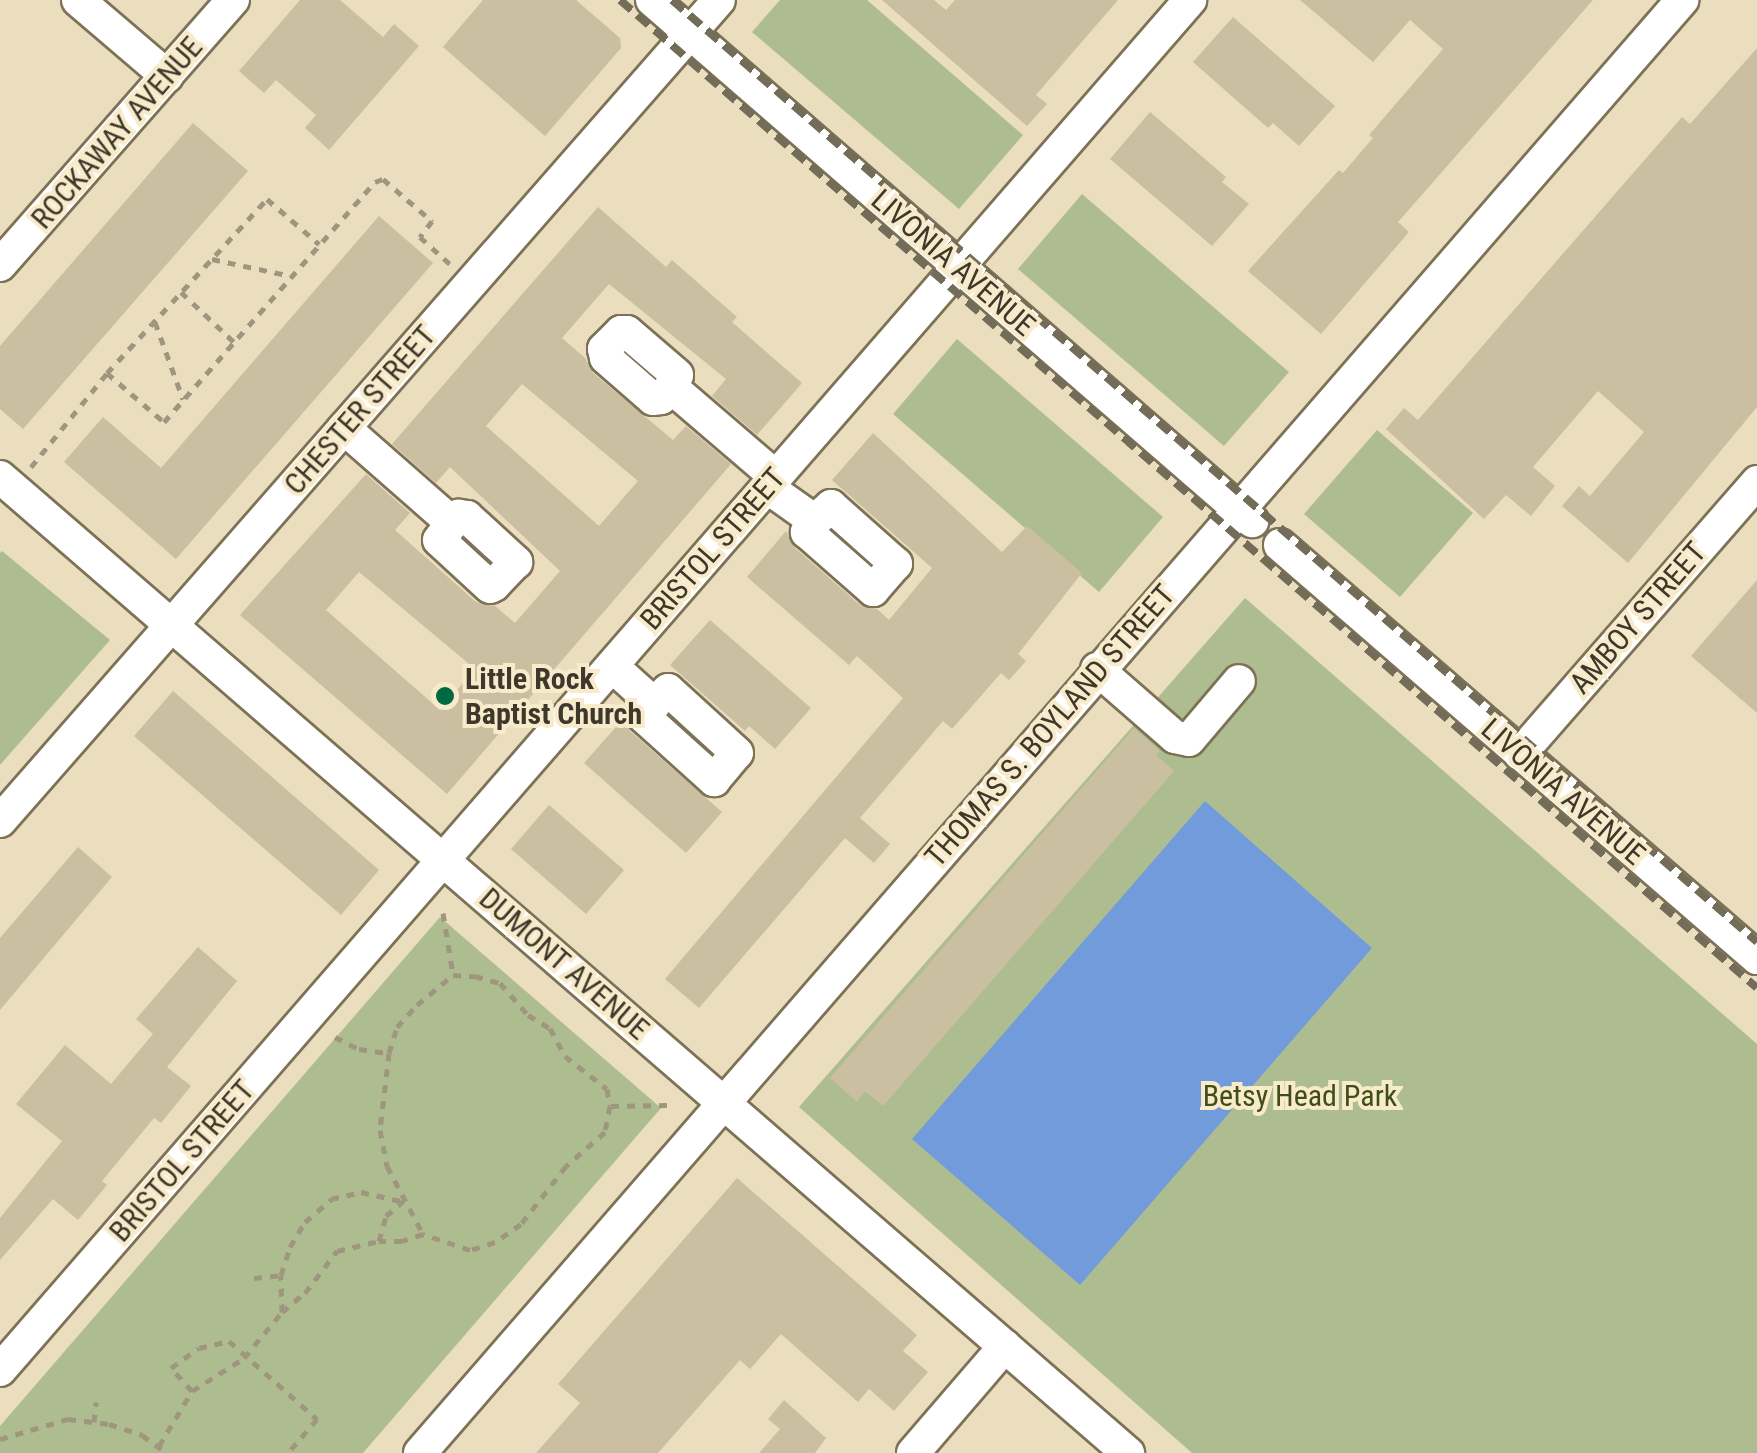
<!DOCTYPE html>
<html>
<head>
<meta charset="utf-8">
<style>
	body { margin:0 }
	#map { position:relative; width:1757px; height:1453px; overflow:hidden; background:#eadebf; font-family:"Roboto Condensed",sans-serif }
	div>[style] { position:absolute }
	.green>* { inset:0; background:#aebd8f }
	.water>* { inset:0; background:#729bdc }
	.building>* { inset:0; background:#cabfa0 }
	.path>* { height:5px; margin-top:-2.5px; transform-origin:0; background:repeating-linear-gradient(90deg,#9f967f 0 8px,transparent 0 16px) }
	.roads { filter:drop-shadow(2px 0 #7d7256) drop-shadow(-2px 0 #7d7256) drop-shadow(0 2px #7d7256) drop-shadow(0 -2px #7d7256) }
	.minor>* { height:32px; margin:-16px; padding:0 16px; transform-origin:16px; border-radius:16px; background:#fff }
	.rail>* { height:8px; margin-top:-4px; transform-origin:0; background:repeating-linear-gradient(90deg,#736c59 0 15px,transparent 0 23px) }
	.dots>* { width:28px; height:28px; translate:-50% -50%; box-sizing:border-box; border:5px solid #f8ebcb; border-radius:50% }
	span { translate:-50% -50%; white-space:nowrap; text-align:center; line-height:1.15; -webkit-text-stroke:8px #f8ebcb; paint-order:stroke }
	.street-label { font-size:30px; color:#3d382b }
	.poi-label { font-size:30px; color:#3d382b; font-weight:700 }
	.left { translate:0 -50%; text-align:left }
	.park-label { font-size:30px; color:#3f4e16 }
</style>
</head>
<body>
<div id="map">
	<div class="green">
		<i style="clip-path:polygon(780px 0,867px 0,1023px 135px,959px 209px,752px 32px)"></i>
		<i style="clip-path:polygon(1082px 194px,1289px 372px,1224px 446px,1018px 269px)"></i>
		<i style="clip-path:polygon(957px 339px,1163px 517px,1099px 592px,893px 414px)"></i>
		<i style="clip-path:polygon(1377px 430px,1473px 513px,1400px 597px,1304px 514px)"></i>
		<i style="clip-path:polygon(2px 551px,110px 640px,0 765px,0 553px)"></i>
		<i style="clip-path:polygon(1245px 598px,1757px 1044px,1757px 1453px,1192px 1453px,799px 1107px)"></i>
		<i style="clip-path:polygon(440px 917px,661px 1108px,363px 1453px,0 1453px,0 1426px)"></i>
	</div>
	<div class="water">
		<i style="clip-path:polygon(1205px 801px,1372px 948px,1080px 1285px,912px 1139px)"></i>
	</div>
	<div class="building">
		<i style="clip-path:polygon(300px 0,340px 0,383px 37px,394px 24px,419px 46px,329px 150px,305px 128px,316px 115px,276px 80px,264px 93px,239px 71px)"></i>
		<i style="clip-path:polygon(483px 0,576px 0,620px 38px,621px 48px,545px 136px,443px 47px)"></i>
		<i style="clip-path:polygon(882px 0,934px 0,946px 10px,955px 0,1118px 0,1036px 95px,1047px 104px,1027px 126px)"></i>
		<i style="clip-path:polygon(1300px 0,1593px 0,1398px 222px,1409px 232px,1321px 334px,1248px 271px,1339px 170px,1343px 173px,1373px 138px,1369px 135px,1443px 49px,1410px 20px,1373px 62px)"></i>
		<i style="clip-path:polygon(1233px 17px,1335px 106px,1299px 146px,1273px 123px,1268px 128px,1193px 62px)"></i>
		<i style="clip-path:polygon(1757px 48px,1757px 407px,1628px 563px,1562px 506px,1579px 486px,1590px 496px,1644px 432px,1598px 391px,1533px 467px,1555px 486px,1531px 516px,1506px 495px,1484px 519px,1386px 429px,1404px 408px,1418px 420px,1682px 117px,1690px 124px)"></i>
		<i style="clip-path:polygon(1150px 112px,1226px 177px,1222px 182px,1249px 204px,1212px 246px,1110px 159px)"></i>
		<i style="clip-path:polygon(193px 123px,248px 171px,23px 429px,0 409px,0 346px)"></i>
		<i style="clip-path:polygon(evenodd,598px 207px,666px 267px,672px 260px,737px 317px,732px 322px,802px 383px,757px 435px,712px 396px,726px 379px,609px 284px,562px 338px,585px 358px,593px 373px,673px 440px,686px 426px,731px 464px,447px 794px,240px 615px,366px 474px,410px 513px,395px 530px,476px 602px,495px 606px,515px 623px,560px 571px,450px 467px,436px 483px,392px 444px,598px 207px,522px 384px,638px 481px,599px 526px,486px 426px,522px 384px,598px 207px,359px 572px,475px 669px,440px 710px,326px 610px,359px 572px)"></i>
		<i style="clip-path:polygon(379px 216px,433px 263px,176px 559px,64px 462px,103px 417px,161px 468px)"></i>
		<i style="clip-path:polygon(873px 433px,1002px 552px,1027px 526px,1082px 573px,1018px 654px,1026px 661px,1009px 680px,1001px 673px,952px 729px,943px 721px,860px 818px,890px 844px,874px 863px,845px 838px,699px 1008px,665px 979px,903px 698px,857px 656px,849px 665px,747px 577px,786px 531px,794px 547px,860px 605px,877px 609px,889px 620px,932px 568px,832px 480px)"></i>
		<i style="clip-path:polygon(1757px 580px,1757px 713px,1691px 656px)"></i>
		<i style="clip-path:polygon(710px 620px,811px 708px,775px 749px,749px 726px,745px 731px,670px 665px)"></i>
		<i style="clip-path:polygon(173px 691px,379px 870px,341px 915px,134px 736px)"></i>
		<i style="clip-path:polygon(624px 718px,630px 731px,722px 812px,686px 853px,584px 763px)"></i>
		<i style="clip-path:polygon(1134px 728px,1160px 751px,1156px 755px,1174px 771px,883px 1106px,865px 1091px,857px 1102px,830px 1078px)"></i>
		<i style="clip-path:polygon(549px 805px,624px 870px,586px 914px,511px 849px)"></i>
		<i style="clip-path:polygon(78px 847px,112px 877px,0 1010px,0 938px)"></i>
		<i style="clip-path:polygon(198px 947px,237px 981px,167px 1067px,191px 1086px,161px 1123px,154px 1118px,102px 1181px,107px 1185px,78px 1220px,53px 1199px,0 1260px,0 1218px,62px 1141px,16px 1104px,65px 1045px,111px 1084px,153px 1034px,136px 1019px)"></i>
		<i style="clip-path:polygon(737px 1178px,917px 1335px,903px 1351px,928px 1372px,894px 1411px,869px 1389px,858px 1402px,781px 1334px,750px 1369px,740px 1360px,658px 1453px,536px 1453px,580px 1403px,558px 1384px)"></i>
		<i style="clip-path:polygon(784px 1400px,826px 1438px,815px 1453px,759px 1453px,780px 1429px,768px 1419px)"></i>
	</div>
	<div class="path">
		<i style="left:212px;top:259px;width:81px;rotate:12.1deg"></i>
		<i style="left:181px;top:292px;width:73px;rotate:43.3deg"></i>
		<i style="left:155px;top:322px;width:82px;rotate:70deg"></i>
		<i style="left:107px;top:373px;width:236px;rotate:-47.4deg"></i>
		<i style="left:267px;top:199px;width:69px;rotate:40.9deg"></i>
		<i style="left:31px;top:467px;width:121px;rotate:-51deg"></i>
		<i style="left:107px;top:373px;width:75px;rotate:40.7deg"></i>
		<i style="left:164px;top:422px;width:320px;rotate:-48.7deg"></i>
		<i style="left:375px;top:182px;width:9px;rotate:-21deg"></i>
		<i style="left:383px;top:179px;width:65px;rotate:40.6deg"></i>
		<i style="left:432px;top:221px;width:20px;rotate:127deg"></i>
		<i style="left:420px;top:237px;width:40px;rotate:42deg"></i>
		<i style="left:443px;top:913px;width:62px;rotate:80.7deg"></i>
		<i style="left:335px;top:1037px;width:27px;rotate:27deg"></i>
		<i style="left:359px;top:1049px;width:30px;rotate:8deg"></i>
		<i style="left:389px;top:1053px;width:27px;rotate:-73deg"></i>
		<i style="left:397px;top:1027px;width:30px;rotate:-48deg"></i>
		<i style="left:417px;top:1005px;width:47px;rotate:-39.8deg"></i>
		<i style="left:453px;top:975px;width:22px;rotate:3deg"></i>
		<i style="left:475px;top:976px;width:26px;rotate:16deg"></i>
		<i style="left:500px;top:983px;width:43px;rotate:48.8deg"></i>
		<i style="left:528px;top:1015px;width:26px;rotate:31deg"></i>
		<i style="left:550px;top:1028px;width:32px;rotate:62deg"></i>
		<i style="left:565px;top:1056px;width:53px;rotate:38.2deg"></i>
		<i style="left:607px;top:1089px;width:17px;rotate:80deg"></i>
		<i style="left:610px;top:1106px;width:26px;rotate:101deg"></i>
		<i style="left:605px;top:1132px;width:52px;rotate:138.9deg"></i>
		<i style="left:566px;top:1166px;width:73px;rotate:127.8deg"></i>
		<i style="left:521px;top:1224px;width:32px;rotate:145deg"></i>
		<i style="left:495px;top:1242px;width:26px;rotate:162deg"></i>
		<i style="left:470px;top:1250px;width:50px;rotate:-161.2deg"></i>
		<i style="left:423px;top:1234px;width:22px;rotate:162deg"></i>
		<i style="left:402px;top:1241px;width:23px;rotate:180deg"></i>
		<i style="left:389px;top:1053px;width:78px;rotate:96.7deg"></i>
		<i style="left:380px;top:1130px;width:37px;rotate:79deg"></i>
		<i style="left:387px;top:1166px;width:77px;rotate:62.1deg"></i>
		<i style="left:611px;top:1106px;width:57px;rotate:-1deg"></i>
		<i style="left:254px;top:1278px;width:27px;rotate:-6deg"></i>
		<i style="left:282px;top:1312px;width:37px;rotate:-92deg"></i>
		<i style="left:281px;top:1275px;width:29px;rotate:-72deg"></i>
		<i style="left:290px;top:1247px;width:29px;rotate:-59deg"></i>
		<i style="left:305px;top:1222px;width:35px;rotate:-41deg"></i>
		<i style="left:331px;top:1199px;width:31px;rotate:-13deg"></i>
		<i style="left:361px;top:1192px;width:41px;rotate:12.7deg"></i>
		<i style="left:192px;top:1391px;width:31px;rotate:-132deg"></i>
		<i style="left:171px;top:1368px;width:34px;rotate:-36deg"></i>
		<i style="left:199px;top:1348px;width:31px;rotate:-13deg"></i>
		<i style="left:229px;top:1341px;width:118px;rotate:41.6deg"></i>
		<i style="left:317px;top:1419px;width:45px;rotate:130.5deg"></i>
		<i style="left:94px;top:1422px;width:20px;rotate:-84deg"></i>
		<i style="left:0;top:1439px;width:71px;rotate:-16.4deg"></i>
		<i style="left:68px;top:1419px;width:41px;rotate:7deg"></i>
		<i style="left:109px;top:1424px;width:35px;rotate:18deg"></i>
		<i style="left:142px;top:1435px;width:31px;rotate:36deg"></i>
		<i style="left:159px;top:1446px;width:64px;rotate:-59deg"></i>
		<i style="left:192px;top:1391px;width:62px;rotate:-32.4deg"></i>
		<i style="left:244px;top:1358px;width:60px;rotate:-50.4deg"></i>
		<i style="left:282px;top:1312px;width:30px;rotate:-40deg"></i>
		<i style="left:305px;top:1293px;width:53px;rotate:-52.7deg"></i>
		<i style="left:337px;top:1251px;width:43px;rotate:-13.4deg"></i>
		<i style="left:379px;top:1241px;width:26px;rotate:-74deg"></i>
		<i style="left:386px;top:1216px;width:23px;rotate:-41deg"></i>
	</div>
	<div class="roads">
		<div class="minor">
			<i style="left:78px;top:0;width:117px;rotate:40.5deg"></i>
			<i style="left:652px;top:0;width:795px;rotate:40.97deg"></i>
			<i style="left:0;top:265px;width:353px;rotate:-48.7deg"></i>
			<i style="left:671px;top:387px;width:13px;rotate:-63deg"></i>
			<i style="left:677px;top:375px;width:66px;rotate:-139.3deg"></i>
			<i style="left:627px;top:332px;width:6px;rotate:180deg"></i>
			<i style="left:621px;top:332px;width:24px;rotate:135deg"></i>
			<i style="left:604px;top:349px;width:9px;rotate:77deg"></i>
			<i style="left:606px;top:358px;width:62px;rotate:41.1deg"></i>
			<i style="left:653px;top:399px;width:8px;rotate:-7deg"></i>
			<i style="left:661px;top:398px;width:15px;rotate:-48deg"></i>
			<i style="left:671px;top:387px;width:138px;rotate:40.6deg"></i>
			<i style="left:344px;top:428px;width:144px;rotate:41.3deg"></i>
			<i style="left:0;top:477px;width:1492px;rotate:40.87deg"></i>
			<i style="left:767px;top:487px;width:59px;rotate:35.3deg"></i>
			<i style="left:815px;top:521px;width:14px;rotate:126deg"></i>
			<i style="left:807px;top:532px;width:88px;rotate:41.3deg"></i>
			<i style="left:873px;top:590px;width:35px;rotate:-49deg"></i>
			<i style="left:896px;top:564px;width:87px;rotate:-138.3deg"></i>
			<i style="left:831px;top:506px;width:22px;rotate:137deg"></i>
			<i style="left:458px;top:516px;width:9px;rotate:6deg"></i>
			<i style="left:467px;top:517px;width:67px;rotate:42.6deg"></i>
			<i style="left:516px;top:562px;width:32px;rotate:134deg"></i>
			<i style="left:494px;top:585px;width:4px;rotate:153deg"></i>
			<i style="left:490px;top:587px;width:69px;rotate:-137.3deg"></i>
			<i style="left:439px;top:540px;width:31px;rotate:-52deg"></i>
			<i style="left:1280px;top:545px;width:631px;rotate:40.89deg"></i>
			<i style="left:612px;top:666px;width:57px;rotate:42.1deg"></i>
			<i style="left:654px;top:704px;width:16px;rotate:133deg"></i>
			<i style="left:643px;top:716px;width:96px;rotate:42deg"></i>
			<i style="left:714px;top:780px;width:35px;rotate:-50deg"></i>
			<i style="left:737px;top:753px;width:93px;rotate:-137.6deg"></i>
			<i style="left:668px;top:690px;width:20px;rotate:135deg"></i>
			<i style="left:1097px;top:669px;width:103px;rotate:41.1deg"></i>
			<i style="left:1175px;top:737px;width:14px;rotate:12deg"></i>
			<i style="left:1189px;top:740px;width:77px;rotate:-49.7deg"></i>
			<i style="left:1520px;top:754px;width:361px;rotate:-48.9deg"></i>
			<i style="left:0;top:821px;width:1091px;rotate:-48.79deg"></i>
			<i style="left:0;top:1370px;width:1815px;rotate:-49.02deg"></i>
			<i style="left:420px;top:1453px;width:1925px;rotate:-49.02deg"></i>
			<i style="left:913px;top:1453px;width:141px;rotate:-49.3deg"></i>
		</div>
	</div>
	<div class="rail">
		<i style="left:620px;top:0;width:1506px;rotate:40.99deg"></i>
		<i style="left:672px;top:0;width:1437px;rotate:40.96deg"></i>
	</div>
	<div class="dots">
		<i style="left:445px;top:696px;background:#00693f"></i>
	</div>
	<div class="street-label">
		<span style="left:117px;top:133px;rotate:-49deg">ROCKAWAY AVENUE</span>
		<span style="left:953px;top:263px;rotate:41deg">LIVONIA AVENUE</span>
		<span style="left:360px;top:410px;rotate:-49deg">CHESTER STREET</span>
		<span style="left:713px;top:549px;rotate:-49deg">BRISTOL STREET</span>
		<span style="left:1638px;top:618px;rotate:-49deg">AMBOY STREET</span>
		<span style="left:1050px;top:726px;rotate:-49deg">THOMAS S. BOYLAND STREET</span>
		<span style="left:1563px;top:792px;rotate:41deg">LIVONIA AVENUE</span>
		<span style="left:564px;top:964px;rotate:41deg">DUMONT AVENUE</span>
		<span style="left:182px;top:1161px;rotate:-49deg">BRISTOL STREET</span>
	</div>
	<div class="poi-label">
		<span class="left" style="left:465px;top:696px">Little Rock<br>Baptist Church</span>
	</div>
	<div class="park-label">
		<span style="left:1300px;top:1096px">Betsy Head Park</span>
	</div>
</div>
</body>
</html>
